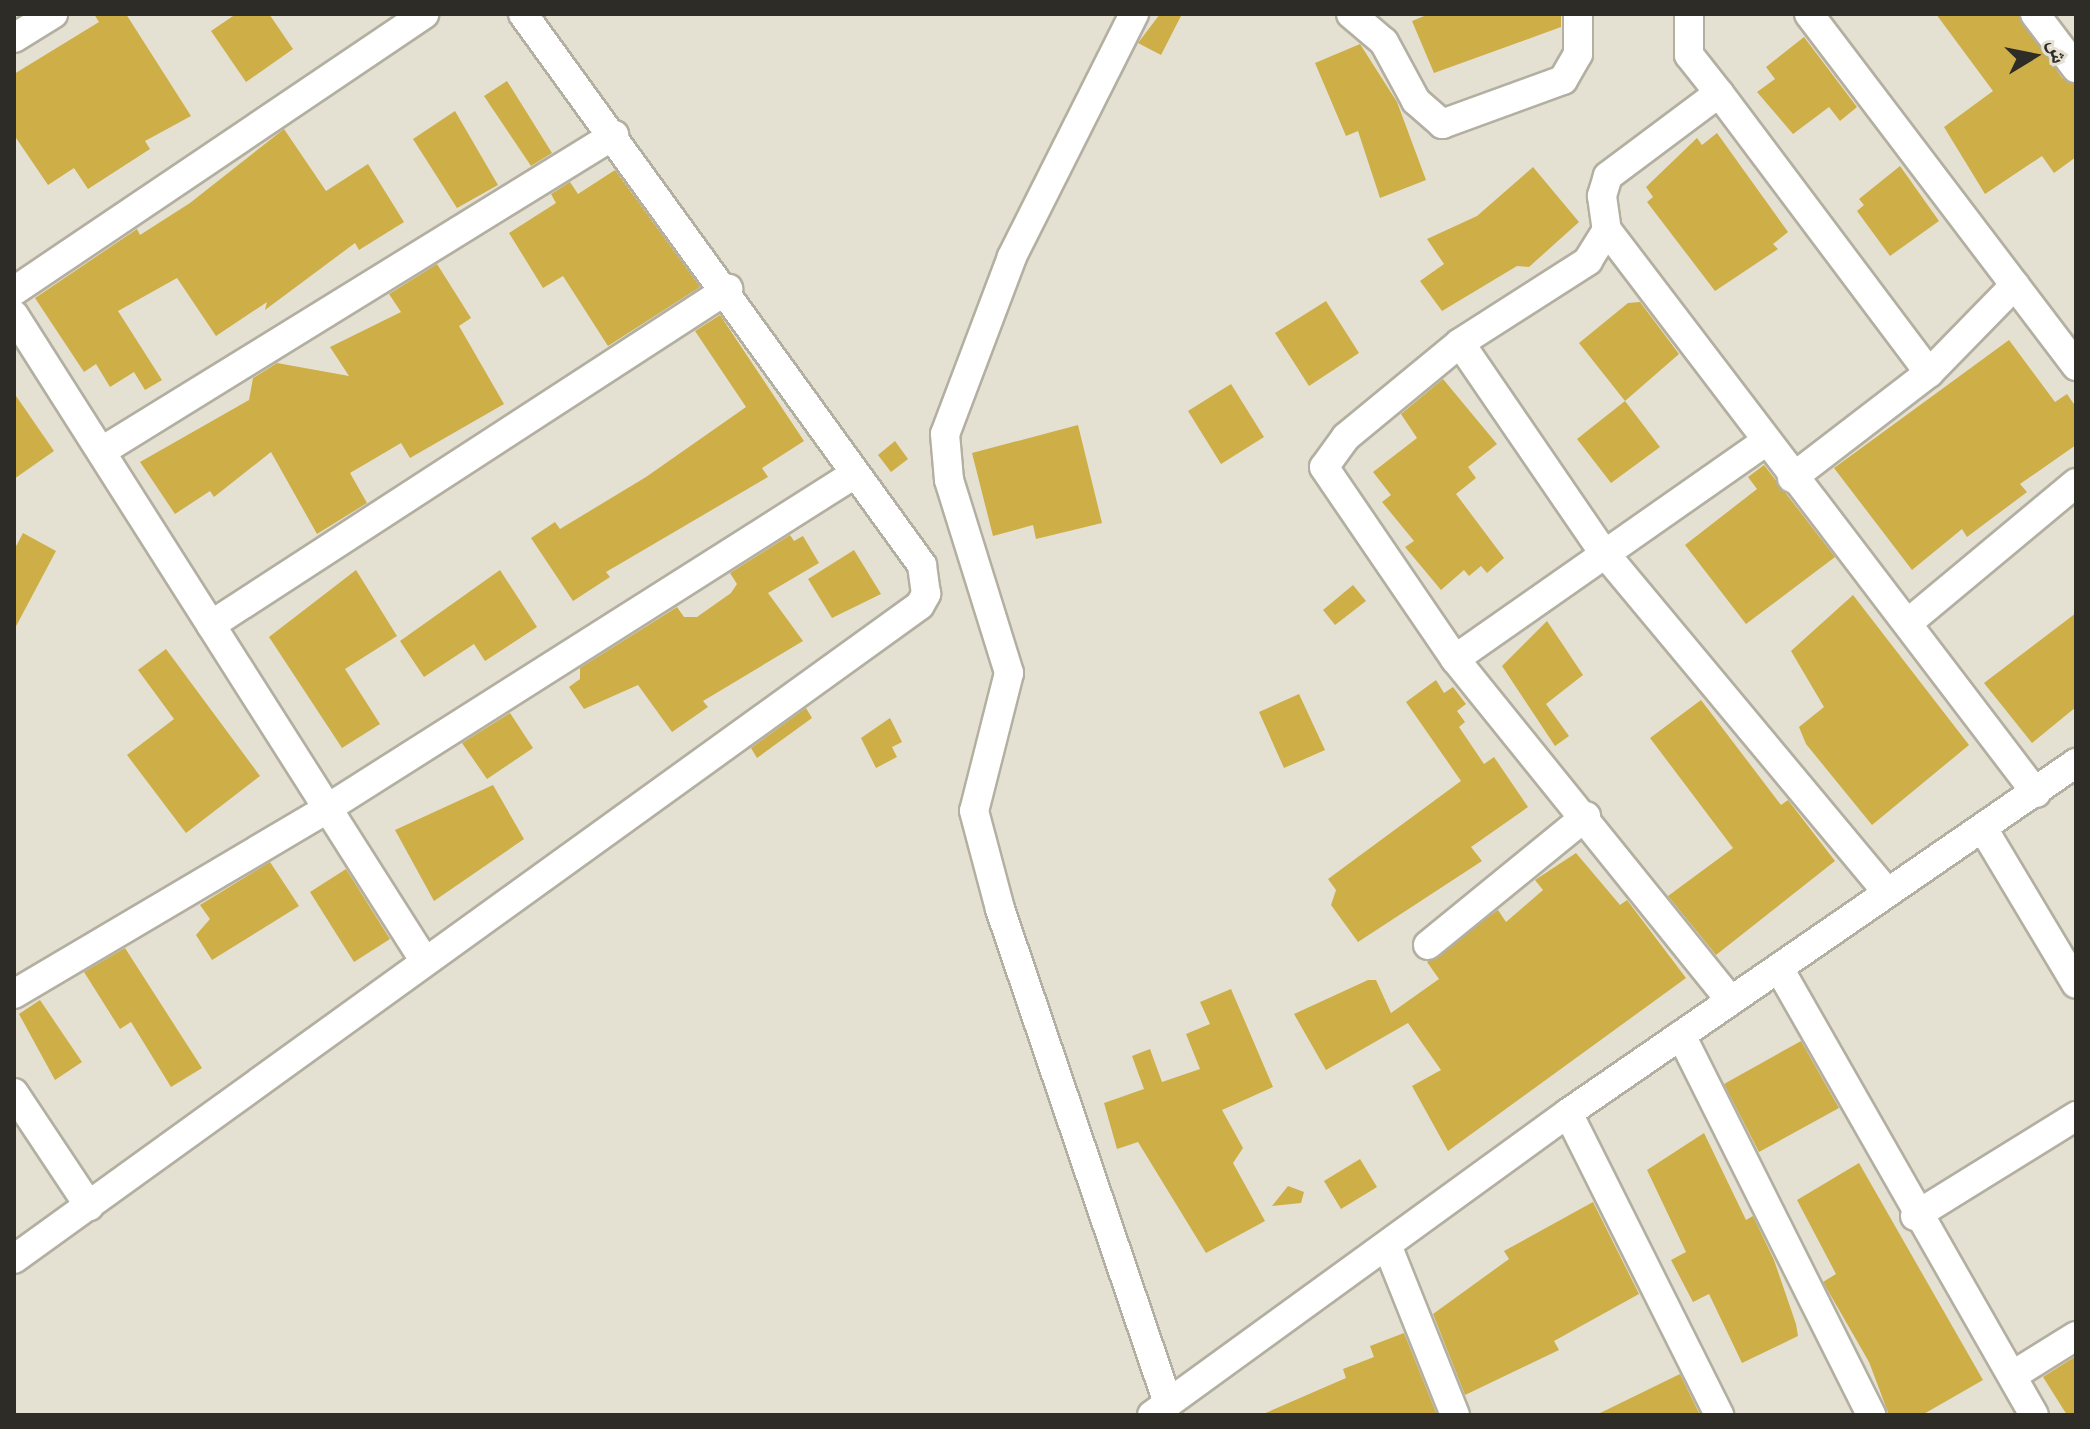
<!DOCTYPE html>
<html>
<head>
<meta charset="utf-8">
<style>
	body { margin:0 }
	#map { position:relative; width:2090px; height:1429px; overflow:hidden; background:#e5e1d2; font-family:Helvetica,"Noto Naskh Arabic",sans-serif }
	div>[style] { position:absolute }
	.building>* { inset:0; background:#cdae47 }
	.roads { filter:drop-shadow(2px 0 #b3afa1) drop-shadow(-2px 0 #b3afa1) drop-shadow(0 2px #b3afa1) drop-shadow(0 -2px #b3afa1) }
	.minor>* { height:28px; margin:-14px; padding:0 14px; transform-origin:14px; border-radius:14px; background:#fff }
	span { translate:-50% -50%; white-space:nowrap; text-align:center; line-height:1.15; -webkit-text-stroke:7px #e5e1d2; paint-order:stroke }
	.frame { position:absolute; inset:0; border:16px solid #2e2c26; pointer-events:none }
	.north { position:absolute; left:1994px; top:16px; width:80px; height:80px; -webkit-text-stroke:6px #e5e1d2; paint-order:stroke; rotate:80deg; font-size:22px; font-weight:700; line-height:32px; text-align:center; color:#2e2c26 }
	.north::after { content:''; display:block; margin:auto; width:28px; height:36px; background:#2e2c26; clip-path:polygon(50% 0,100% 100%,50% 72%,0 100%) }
</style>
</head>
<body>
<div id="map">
	<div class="building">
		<i style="clip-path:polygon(94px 14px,126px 14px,191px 116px,145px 141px,150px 149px,88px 189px,74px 168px,48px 185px,14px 135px,14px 74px,99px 22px)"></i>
		<i style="clip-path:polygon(236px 14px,269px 14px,293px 49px,246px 82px,211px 31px)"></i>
		<i style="clip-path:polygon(1160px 14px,1182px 14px,1161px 55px,1138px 43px)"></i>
		<i style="clip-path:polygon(1429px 14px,1561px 14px,1561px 27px,1434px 73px,1412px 21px)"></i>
		<i style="clip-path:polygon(1936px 14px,2018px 14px,2062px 78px,2076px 85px,2076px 157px,2054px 173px,2042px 156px,1985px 194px,1944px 127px,1993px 91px)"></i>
		<i style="clip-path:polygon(1804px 37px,1857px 107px,1840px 121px,1829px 107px,1793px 134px,1757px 92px,1775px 79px,1766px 67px)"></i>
		<i style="clip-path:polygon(1360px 44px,1397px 102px,1426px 180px,1380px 198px,1358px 131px,1346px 136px,1315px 63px)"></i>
		<i style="clip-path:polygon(507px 81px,552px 153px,531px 166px,484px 96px)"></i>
		<i style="clip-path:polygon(455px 111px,498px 185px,457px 208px,413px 139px)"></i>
		<i style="clip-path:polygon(284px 129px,326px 191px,368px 164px,404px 222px,359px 250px,355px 243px,265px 310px,267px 302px,216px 336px,177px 278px,118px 311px,162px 380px,145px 390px,134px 372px,110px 387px,96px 364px,84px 372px,35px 298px,137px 229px,140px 235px,190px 203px)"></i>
		<i style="clip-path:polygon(1717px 133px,1788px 232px,1773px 244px,1778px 249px,1715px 291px,1647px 202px,1653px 197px,1646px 187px,1697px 138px,1702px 145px)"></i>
		<i style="clip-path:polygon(1900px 166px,1939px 221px,1890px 256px,1857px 211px,1864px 205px,1859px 199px)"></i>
		<i style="clip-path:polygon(1533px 167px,1579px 222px,1529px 267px,1517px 266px,1442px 311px,1420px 281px,1444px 264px,1427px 239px,1477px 216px)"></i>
		<i style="clip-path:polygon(615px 170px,700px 287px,608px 346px,563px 276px,543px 288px,509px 233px,556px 203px,551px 194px,570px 182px,578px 194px)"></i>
		<i style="clip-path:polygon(437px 264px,471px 318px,459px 326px,504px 404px,410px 458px,401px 443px,350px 473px,367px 503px,317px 534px,271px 452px,214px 497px,210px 491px,175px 514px,140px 462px,249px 400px,253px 378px,277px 363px,349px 376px,330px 347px,401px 312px,389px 294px)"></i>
		<i style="clip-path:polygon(1326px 301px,1359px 353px,1309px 386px,1275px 333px)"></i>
		<i style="clip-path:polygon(1640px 302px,1679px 354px,1625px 401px,1579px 343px,1628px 303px)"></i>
		<i style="clip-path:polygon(720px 315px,804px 441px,762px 468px,768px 477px,606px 572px,610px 577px,573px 601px,531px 538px,555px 522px,560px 529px,646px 477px,746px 407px,695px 331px)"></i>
		<i style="clip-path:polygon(2009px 340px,2055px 402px,2067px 394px,2076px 407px,2076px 445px,2020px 484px,2027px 492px,1967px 537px,1962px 529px,1912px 570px,1834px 468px)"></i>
		<i style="clip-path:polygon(1443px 379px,1497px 444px,1468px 467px,1476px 478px,1456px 494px,1504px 558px,1487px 573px,1481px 566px,1469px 576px,1464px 570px,1441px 590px,1405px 547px,1414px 541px,1382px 502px,1391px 495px,1373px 472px,1417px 438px,1401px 414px)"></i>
		<i style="clip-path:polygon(1231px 384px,1264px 437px,1221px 464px,1188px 411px)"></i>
		<i style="clip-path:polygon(14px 393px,54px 451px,14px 479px)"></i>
		<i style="clip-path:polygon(1625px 401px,1660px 447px,1611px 483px,1577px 439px)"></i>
		<i style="clip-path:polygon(1078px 425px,1102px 523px,1036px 539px,1033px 525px,993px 536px,972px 453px)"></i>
		<i style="clip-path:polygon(895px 441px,908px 459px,891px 472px,878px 455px)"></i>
		<i style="clip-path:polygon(1764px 465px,1835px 557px,1746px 624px,1685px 545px,1757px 489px,1748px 477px)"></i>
		<i style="clip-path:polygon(23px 533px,56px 551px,14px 630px,14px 550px)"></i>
		<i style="clip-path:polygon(790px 535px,794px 541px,803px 536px,819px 563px,768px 593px,803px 641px,703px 701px,708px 707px,672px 732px,638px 685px,584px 709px,569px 687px,580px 679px,580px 668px,677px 607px,684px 617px,697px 617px,731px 593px,737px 584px,730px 573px)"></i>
		<i style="clip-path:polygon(854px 550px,881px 594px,832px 618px,808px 579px)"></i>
		<i style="clip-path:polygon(356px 570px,397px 636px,345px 669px,380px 724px,342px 748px,269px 637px)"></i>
		<i style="clip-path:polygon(500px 570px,537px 627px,485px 661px,474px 644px,424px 677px,400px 641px)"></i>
		<i style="clip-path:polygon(1353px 585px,1366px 601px,1335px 625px,1323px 610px)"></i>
		<i style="clip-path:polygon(1853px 595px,1969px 745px,1872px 825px,1806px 744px,1799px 727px,1824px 707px,1791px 651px)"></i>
		<i style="clip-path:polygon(2076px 613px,2076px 707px,2032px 743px,1984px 683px)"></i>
		<i style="clip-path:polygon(1547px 621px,1583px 675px,1546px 704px,1569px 736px,1555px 746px,1502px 666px)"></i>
		<i style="clip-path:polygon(166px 649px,260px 776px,186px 833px,127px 755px,174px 719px,138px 670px)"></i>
		<i style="clip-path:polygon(1436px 680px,1444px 693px,1453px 687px,1466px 704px,1457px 711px,1465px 722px,1459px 727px,1484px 764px,1494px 757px,1528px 807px,1471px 847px,1482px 861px,1358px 942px,1331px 905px,1336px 890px,1328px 879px,1461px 781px,1406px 702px)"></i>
		<i style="clip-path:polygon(1299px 694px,1325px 750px,1284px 768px,1259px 712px)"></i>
		<i style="clip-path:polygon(1701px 700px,1781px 805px,1788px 800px,1835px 861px,1716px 955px,1668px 896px,1733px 848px,1650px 738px)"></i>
		<i style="clip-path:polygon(806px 708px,812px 718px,757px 758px,751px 748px)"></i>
		<i style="clip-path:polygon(510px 713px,533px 748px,487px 779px,462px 743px)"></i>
		<i style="clip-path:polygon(890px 718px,902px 742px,892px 747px,897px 757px,876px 768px,861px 738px)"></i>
		<i style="clip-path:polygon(493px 785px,524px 839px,434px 901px,395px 830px)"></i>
		<i style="clip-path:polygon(1576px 853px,1620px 905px,1627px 900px,1686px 978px,1448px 1151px,1412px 1086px,1441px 1070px,1408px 1023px,1326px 1070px,1294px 1014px,1368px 980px,1376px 980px,1391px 1013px,1439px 979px,1427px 962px,1498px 910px,1506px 922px,1543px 890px,1535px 880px)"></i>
		<i style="clip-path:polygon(270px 862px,299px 906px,212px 960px,196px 935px,210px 919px,200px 905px)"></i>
		<i style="clip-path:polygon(346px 869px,390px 939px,354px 962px,310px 892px)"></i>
		<i style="clip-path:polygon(125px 948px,202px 1068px,171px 1087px,131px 1022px,120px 1029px,84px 972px)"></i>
		<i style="clip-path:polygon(1231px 989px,1273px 1087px,1222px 1110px,1243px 1148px,1233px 1163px,1265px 1221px,1206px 1253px,1138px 1142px,1117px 1149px,1104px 1103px,1144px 1089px,1132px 1056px,1150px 1049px,1162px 1082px,1200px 1069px,1186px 1034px,1210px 1024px,1200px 1002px)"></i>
		<i style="clip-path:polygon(40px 1000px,82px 1062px,55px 1080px,19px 1014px)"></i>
		<i style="clip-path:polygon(1801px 1041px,1839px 1108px,1759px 1152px,1724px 1084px)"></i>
		<i style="clip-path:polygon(1704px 1133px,1746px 1220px,1753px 1216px,1774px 1260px,1796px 1324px,1798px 1336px,1742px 1363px,1709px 1294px,1693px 1302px,1671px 1260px,1686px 1252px,1647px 1170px)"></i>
		<i style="clip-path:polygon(1360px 1159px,1377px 1187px,1341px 1209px,1324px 1181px)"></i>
		<i style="clip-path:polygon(1859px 1163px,1983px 1380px,1922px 1415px,1889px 1415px,1869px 1362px,1823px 1282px,1836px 1274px,1797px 1200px)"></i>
		<i style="clip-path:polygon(1288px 1186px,1304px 1192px,1301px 1203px,1272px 1206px)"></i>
		<i style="clip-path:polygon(1593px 1202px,1639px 1294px,1554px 1341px,1559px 1350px,1465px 1395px,1433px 1314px,1509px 1259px,1504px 1251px)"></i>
		<i style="clip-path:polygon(1404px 1333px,1437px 1415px,1261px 1415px,1346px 1378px,1343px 1369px,1374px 1357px,1370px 1346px)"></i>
		<i style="clip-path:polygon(2076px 1356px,2076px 1415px,2067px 1415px,2043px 1377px)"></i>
		<i style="clip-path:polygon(1680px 1374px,1700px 1415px,1596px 1415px)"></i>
	</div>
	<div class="roads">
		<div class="minor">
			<i style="left:1134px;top:14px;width:272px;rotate:116.7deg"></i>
			<i style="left:1012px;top:257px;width:189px;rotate:110.7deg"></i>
			<i style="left:945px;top:434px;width:46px;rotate:85deg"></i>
			<i style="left:949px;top:480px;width:202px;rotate:72.7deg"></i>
			<i style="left:1009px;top:673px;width:142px;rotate:104.2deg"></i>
			<i style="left:974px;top:811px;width:101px;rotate:75.1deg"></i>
			<i style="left:1000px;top:909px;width:522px;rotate:71.22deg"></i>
			<i style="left:1351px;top:14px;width:43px;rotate:40.3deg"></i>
			<i style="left:1384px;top:42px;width:67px;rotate:61.5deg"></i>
			<i style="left:1416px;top:101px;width:35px;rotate:41deg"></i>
			<i style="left:1442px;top:124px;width:129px;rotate:-20deg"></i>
			<i style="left:1563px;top:80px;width:30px;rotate:-60deg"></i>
			<i style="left:1578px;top:54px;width:40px;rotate:-90deg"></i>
			<i style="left:1689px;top:14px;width:41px;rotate:90deg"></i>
			<i style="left:1689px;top:55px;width:48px;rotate:51.7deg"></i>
			<i style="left:1719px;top:93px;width:139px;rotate:143.2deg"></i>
			<i style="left:1608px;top:176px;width:21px;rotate:107deg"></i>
			<i style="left:1602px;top:196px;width:34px;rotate:82deg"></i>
			<i style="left:1607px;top:230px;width:708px;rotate:52.69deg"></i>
			<i style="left:1809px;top:14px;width:442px;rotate:52.8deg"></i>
			<i style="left:2035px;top:14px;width:68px;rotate:52.8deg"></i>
			<i style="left:14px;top:38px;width:46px;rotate:-31.6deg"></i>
			<i style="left:1719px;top:93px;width:350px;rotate:53.1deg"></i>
			<i style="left:1607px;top:230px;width:36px;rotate:122deg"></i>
			<i style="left:1588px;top:261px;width:152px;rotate:147.4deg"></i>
			<i style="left:1460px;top:343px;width:148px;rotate:140.5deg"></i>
			<i style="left:1346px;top:437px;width:37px;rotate:126deg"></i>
			<i style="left:1324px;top:467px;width:232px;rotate:55.7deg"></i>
			<i style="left:1455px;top:659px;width:439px;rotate:51.1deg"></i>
			<i style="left:14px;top:291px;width:495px;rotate:-34deg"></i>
			<i style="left:14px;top:315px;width:764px;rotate:57.56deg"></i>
			<i style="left:1460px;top:343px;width:251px;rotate:55.6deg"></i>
			<i style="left:1602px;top:550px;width:444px;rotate:50.2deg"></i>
			<i style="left:102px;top:451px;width:602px;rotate:-31.68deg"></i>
			<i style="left:1792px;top:478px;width:173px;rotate:-37.5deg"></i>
			<i style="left:1929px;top:373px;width:123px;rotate:-45.7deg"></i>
			<i style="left:1909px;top:622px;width:217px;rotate:-39.8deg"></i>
			<i style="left:211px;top:625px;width:617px;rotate:-33.02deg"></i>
			<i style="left:1455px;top:659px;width:377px;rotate:-35deg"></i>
			<i style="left:1984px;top:830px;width:179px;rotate:59.1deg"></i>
			<i style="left:1428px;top:945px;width:204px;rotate:-39.2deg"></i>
			<i style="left:1780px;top:970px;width:512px;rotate:60.28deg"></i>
			<i style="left:14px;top:994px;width:365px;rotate:-30.6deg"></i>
			<i style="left:328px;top:808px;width:622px;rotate:-32.39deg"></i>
			<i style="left:1681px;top:1035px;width:425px;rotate:63.4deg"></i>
			<i style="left:14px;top:1093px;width:136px;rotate:56.4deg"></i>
			<i style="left:1568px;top:1113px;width:338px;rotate:63.4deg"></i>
			<i style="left:1915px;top:1216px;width:190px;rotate:-31.8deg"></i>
			<i style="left:1387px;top:1245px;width:183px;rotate:68.2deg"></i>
			<i style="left:14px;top:1259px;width:1117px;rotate:-35.82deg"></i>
			<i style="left:920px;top:605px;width:13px;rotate:-61deg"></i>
			<i style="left:926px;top:594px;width:29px;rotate:-98deg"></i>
			<i style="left:922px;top:565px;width:680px;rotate:-125.91deg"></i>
			<i style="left:2015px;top:1374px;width:72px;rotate:-31.9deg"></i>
			<i style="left:1152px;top:1415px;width:514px;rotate:-35.98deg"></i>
			<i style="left:1568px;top:1113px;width:617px;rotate:-34.57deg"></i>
		</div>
	</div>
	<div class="frame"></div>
	<div class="north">ش</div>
</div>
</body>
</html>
